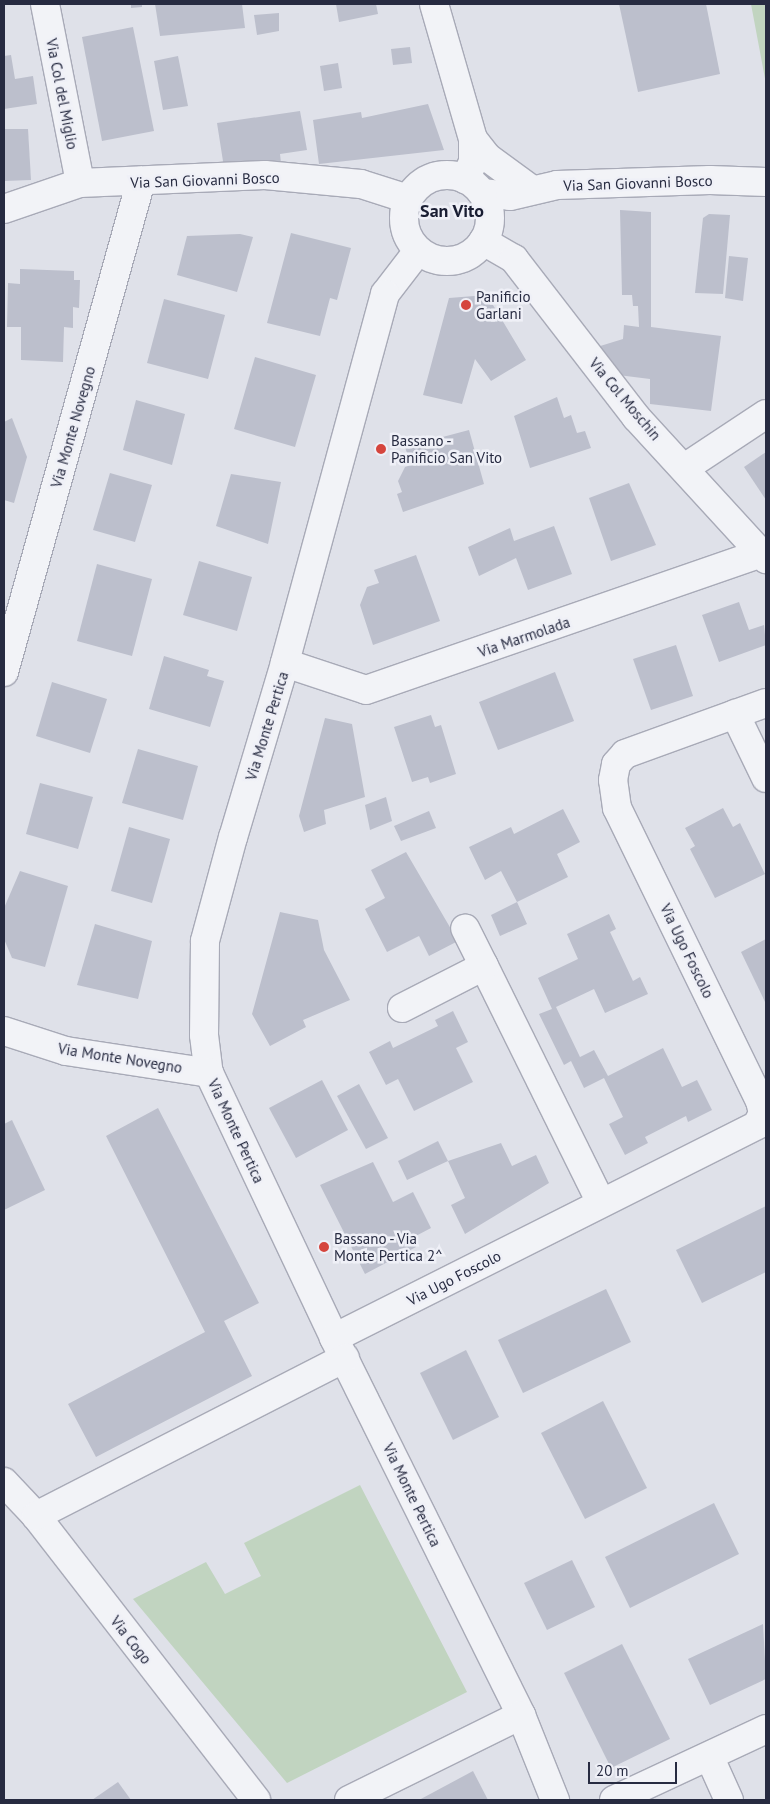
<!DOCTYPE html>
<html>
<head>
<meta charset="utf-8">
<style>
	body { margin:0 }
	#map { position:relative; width:770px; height:1804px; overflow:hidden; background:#dfe1e9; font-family:"PT Sans",sans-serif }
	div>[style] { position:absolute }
	.green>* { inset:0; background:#c1d4c0 }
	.building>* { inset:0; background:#bcbfcc }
	.roads { filter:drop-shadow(1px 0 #a8aab7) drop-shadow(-1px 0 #a8aab7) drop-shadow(0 1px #a8aab7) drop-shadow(0 -1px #a8aab7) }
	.minor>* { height:28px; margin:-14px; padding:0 14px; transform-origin:14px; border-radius:14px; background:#f2f3f7 }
	.minor>.ring { margin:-14px; padding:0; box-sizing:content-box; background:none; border:28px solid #f2f3f7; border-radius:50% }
	.dots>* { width:14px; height:14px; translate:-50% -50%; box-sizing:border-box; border:2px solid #eff0f7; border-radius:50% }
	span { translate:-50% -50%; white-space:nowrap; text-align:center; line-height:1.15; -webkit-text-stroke:5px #eff0f7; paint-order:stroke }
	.street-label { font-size:15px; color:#272b41 }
	.poi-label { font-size:15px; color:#272b41 }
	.left { translate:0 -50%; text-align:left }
	.quarter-label { font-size:18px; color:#191d32; font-weight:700 }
	.frame { position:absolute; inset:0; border:5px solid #272b41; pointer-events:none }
	.scale { position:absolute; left:588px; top:1762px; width:89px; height:22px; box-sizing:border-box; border:2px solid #272b41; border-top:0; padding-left:6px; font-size:15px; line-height:18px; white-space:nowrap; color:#272b41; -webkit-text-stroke:4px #eff0f7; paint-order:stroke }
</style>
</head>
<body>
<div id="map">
	<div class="green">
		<i style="clip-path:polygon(751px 4px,766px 4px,766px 84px)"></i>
		<i style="clip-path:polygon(360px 1485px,467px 1692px,287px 1783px,133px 1599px,206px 1562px,225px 1594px,261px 1576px,244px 1543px)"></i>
	</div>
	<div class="building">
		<i style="clip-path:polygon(131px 4px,142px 4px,142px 7px,131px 8px)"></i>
		<i style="clip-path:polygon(155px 4px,242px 4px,245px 28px,160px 36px)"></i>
		<i style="clip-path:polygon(336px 4px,376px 4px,378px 14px,339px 22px)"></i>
		<i style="clip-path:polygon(619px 4px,706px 4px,720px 74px,638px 92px)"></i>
		<i style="clip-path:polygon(279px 13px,279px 31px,257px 35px,254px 15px)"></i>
		<i style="clip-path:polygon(133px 27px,154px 131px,102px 141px,82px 37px)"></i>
		<i style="clip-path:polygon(410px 47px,412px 63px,393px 65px,391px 49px)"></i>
		<i style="clip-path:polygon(11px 55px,15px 79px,33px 76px,37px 104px,4px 109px,4px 56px)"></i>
		<i style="clip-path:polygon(178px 56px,188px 106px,163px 110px,154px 61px)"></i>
		<i style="clip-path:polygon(338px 63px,342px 88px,324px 91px,320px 66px)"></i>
		<i style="clip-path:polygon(428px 104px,444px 150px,319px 164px,313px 120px,361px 112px,362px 118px)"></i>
		<i style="clip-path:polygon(300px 111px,307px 150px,280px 154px,281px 163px,225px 174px,217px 123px)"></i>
		<i style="clip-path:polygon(4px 129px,28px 129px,31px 180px,4px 181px)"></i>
		<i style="clip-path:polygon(620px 210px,651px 212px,651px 327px,721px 336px,711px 411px,650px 404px,650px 379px,618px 375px,597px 347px,623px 339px,624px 325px,639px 327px,638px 306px,633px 306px,632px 295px,622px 295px)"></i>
		<i style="clip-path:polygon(709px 214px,730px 215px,723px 294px,695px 293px,703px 218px)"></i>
		<i style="clip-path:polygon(291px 233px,351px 248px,337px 300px,330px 298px,320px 336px,267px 323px)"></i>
		<i style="clip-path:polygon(240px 234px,253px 237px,237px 292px,177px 275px,187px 236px)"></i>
		<i style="clip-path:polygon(729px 256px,748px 258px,743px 301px,725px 298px)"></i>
		<i style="clip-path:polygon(20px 269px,74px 271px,74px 280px,80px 280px,79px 308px,73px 307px,73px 328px,64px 327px,63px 362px,21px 360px,21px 327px,7px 327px,8px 283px,20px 284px)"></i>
		<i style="clip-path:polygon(487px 295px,526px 360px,491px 381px,475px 359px,462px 404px,423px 395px,449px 298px)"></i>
		<i style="clip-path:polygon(164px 299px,225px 315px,208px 379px,147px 363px)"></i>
		<i style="clip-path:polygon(255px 357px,316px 375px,295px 447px,234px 429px)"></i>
		<i style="clip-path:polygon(557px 397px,564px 418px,571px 415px,577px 433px,585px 431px,591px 448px,530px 468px,514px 416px)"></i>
		<i style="clip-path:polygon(136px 400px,185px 414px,172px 465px,123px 450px)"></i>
		<i style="clip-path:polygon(12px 418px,27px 457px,14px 503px,4px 500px,4px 422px)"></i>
		<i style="clip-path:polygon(469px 430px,484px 484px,403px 512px,397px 494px,402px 492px,398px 481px,405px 467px,411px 465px,405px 447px)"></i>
		<i style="clip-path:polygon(766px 452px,766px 500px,744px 467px)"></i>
		<i style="clip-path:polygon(110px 473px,152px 485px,135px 542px,93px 530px)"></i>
		<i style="clip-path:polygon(231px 474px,281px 482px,268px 544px,216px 526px)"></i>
		<i style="clip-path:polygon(629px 483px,656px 545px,611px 561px,589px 498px)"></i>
		<i style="clip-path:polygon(554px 526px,572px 574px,528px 590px,516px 558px,479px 576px,468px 547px,510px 528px,514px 541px)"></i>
		<i style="clip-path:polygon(416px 555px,440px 621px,373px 645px,360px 605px,367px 587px,379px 583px,374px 570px)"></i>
		<i style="clip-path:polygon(199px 561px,252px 577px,237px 631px,183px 615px)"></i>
		<i style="clip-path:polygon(97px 564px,152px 579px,132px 656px,77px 641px)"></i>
		<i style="clip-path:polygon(739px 602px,749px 630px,764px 625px,766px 645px,719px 662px,702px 615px)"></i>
		<i style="clip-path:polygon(676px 645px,693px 696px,651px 710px,633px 659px)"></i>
		<i style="clip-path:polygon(164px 656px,209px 670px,207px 676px,224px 681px,210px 727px,149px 709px)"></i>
		<i style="clip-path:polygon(555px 672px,574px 721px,498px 750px,479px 702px)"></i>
		<i style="clip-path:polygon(52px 682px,107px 699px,90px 753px,36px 736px)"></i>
		<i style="clip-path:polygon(431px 715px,435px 727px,441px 725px,456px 774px,430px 783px,428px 777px,412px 782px,394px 727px)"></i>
		<i style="clip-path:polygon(325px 718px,352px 724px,365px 797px,324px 810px,326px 824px,304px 832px,299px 816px)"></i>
		<i style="clip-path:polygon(138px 749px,198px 766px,183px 820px,122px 803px)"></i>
		<i style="clip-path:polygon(40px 783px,93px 797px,78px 849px,26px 834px)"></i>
		<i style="clip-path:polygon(386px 797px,392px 821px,370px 830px,365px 805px)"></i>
		<i style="clip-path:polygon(723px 808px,733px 827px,740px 823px,765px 874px,715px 898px,690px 849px,695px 846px,685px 828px)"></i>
		<i style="clip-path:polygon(563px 809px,580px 842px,557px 854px,568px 877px,517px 902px,527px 924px,500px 936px,491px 915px,517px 902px,501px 871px,485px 880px,469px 847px,511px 827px,514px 834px)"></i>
		<i style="clip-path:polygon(429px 811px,436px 828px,401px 841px,394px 826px)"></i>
		<i style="clip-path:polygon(129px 827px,170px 839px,152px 903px,111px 891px)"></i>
		<i style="clip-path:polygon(406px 852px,458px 941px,429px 956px,419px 936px,387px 952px,365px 909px,385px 898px,371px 870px)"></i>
		<i style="clip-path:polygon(20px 871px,68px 886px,45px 967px,12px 958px,4px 939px,4px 908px)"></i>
		<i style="clip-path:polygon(280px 912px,318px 920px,324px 950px,350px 1000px,303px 1020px,306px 1027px,270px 1046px,252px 1014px)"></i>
		<i style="clip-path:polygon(609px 914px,616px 929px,610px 932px,633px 981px,640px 977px,648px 994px,605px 1013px,594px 989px,556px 1007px,580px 1057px,594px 1050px,608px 1076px,663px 1048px,682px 1087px,697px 1080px,712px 1110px,688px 1122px,686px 1116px,645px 1137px,648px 1143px,625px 1155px,609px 1124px,623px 1117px,604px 1078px,584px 1088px,571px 1061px,564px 1065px,539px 1014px,552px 1009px,538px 978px,578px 959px,567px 934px)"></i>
		<i style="clip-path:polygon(95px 924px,152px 941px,138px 999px,77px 985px)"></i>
		<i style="clip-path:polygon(766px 939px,766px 1004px,741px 952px)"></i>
		<i style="clip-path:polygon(453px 1011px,468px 1042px,456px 1048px,473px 1082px,414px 1111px,398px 1079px,386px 1085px,369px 1052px,390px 1041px,393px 1048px,438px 1026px,435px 1020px)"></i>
		<i style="clip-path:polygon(322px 1080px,348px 1130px,296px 1158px,269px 1108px)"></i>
		<i style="clip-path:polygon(359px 1084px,388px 1138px,366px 1149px,337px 1096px)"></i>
		<i style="clip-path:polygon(158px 1108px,259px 1303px,224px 1321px,252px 1376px,96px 1457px,68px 1404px,205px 1332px,106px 1136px)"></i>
		<i style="clip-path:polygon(12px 1120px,45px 1190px,4px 1210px,4px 1124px)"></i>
		<i style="clip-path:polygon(438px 1141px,448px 1161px,501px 1143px,512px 1166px,536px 1155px,549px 1183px,465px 1234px,451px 1205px,465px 1198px,448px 1161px,407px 1180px,398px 1161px)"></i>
		<i style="clip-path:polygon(373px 1162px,393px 1202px,413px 1192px,431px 1228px,412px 1238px,416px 1247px,365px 1274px,320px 1185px)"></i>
		<i style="clip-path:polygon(766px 1206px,766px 1272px,702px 1303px,676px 1250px)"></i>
		<i style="clip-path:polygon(606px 1289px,631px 1342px,523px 1393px,498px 1340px)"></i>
		<i style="clip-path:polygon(466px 1350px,499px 1417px,453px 1440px,420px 1373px)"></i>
		<i style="clip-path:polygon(603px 1401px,647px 1488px,585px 1519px,541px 1433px)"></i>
		<i style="clip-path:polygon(714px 1503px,739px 1554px,630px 1608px,605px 1557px)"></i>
		<i style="clip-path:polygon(572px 1560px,595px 1607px,547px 1630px,524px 1583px)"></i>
		<i style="clip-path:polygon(763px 1624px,766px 1679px,710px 1705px,688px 1659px)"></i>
		<i style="clip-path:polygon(622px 1644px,670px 1739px,611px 1768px,564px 1673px)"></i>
		<i style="clip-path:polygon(473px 1771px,488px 1800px,419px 1800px)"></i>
		<i style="clip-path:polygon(118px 1782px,131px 1800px,92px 1800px)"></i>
	</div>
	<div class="roads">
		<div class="minor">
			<i style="left:45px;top:4px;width:182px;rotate:78.9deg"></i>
			<i style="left:434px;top:4px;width:141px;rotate:73.9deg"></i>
			<i style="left:473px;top:139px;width:23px;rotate:90deg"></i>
			<i style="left:473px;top:162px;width:19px;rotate:115deg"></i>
			<i style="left:473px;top:139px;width:23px;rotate:52deg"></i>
			<i style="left:487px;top:157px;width:56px;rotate:36.3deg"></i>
			<i class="ring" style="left:404px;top:175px;width:58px;height:58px"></i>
			<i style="left:482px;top:193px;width:28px;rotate:6deg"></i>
			<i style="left:510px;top:196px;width:48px;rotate:-13.2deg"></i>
			<i style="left:557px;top:185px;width:153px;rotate:-1.9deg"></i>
			<i style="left:710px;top:180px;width:56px;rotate:2deg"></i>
			<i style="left:4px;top:209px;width:80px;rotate:-18.9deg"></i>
			<i style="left:80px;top:183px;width:185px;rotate:-2.5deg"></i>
			<i style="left:265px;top:175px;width:96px;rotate:5.4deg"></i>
			<i style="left:361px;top:184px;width:49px;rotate:17.7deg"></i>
			<i style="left:483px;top:241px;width:36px;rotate:30deg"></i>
			<i style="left:514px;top:259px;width:200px;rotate:52.3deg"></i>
			<i style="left:636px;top:417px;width:193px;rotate:47.5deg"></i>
			<i style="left:418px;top:251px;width:54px;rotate:127.5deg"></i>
			<i style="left:385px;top:294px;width:382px;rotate:105.2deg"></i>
			<i style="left:285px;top:663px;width:182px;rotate:106.6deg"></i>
			<i style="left:233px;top:837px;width:108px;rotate:105.1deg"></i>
			<i style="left:205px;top:941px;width:94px;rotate:90.6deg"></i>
			<i style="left:204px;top:1035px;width:38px;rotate:83deg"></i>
			<i style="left:209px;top:1073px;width:293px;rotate:64.7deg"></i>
			<i style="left:334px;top:1338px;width:421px;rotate:63.6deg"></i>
			<i style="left:521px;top:1715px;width:92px;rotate:68.2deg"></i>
			<i style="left:686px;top:467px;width:96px;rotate:-33.5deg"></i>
			<i style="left:285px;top:663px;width:85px;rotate:18.4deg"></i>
			<i style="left:366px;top:690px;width:418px;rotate:-19.1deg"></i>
			<i style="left:4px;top:672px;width:510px;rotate:-74.41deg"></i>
			<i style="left:735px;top:714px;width:71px;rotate:64.2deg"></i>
			<i style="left:484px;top:966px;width:264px;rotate:63.7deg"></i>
			<i style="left:402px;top:1008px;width:92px;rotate:-27.1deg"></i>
			<i style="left:484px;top:966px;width:42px;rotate:-116.6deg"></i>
			<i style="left:4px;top:1031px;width:65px;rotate:17.9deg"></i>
			<i style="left:66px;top:1051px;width:145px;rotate:8.7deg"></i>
			<i style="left:334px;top:1338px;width:474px;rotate:-26.7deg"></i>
			<i style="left:757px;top:1125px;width:13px;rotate:-63deg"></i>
			<i style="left:763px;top:1113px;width:12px;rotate:-104deg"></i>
			<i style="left:760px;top:1101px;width:326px;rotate:-116deg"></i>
			<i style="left:617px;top:808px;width:28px;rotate:-98deg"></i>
			<i style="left:613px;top:780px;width:16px;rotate:-79deg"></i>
			<i style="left:616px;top:764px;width:13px;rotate:-48deg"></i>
			<i style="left:625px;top:754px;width:150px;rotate:-19.9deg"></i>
			<i style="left:4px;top:1482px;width:47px;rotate:46.7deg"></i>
			<i style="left:36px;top:1516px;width:359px;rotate:52.2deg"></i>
			<i style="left:36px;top:1516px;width:347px;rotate:-27.1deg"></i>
			<i style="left:710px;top:1758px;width:46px;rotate:65.7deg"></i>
			<i style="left:349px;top:1800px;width:192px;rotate:-26.3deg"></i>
			<i style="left:614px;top:1800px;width:168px;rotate:-25deg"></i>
		</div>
	</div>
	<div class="dots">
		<i style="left:466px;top:305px;background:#d5453d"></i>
		<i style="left:381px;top:449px;background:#d5453d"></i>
		<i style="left:324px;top:1247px;background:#d5453d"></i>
	</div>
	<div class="street-label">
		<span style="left:62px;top:94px;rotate:79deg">Via Col del Miglio</span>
		<span style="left:205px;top:180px;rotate:-2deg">Via San Giovanni Bosco</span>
		<span style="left:638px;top:183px;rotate:-2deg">Via San Giovanni Bosco</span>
		<span style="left:625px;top:399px;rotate:50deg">Via Col Moschin</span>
		<span style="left:73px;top:427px;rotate:-74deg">Via Monte Novegno</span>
		<span style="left:524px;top:637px;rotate:-19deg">Via Marmolada</span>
		<span style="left:267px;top:726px;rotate:-73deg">Via Monte Pertica</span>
		<span style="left:687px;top:951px;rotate:64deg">Via Ugo Foscolo</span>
		<span style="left:120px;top:1058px;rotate:9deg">Via Monte Novegno</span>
		<span style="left:236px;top:1131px;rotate:65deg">Via Monte Pertica</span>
		<span style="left:454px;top:1278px;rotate:-27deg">Via Ugo Foscolo</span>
		<span style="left:412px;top:1495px;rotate:64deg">Via Monte Pertica</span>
		<span style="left:131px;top:1640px;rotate:52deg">Via Cogo</span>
	</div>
	<div class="poi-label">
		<span class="left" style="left:476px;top:305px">Panificio<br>Garlani</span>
		<span class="left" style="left:391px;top:449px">Bassano -<br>Panificio San Vito</span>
		<span class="left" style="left:334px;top:1247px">Bassano - Via<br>Monte Pertica 2^</span>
	</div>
	<div class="quarter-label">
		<span style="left:452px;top:211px">San Vito</span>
	</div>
	<div class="frame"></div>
	<div class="scale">20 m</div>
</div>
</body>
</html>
